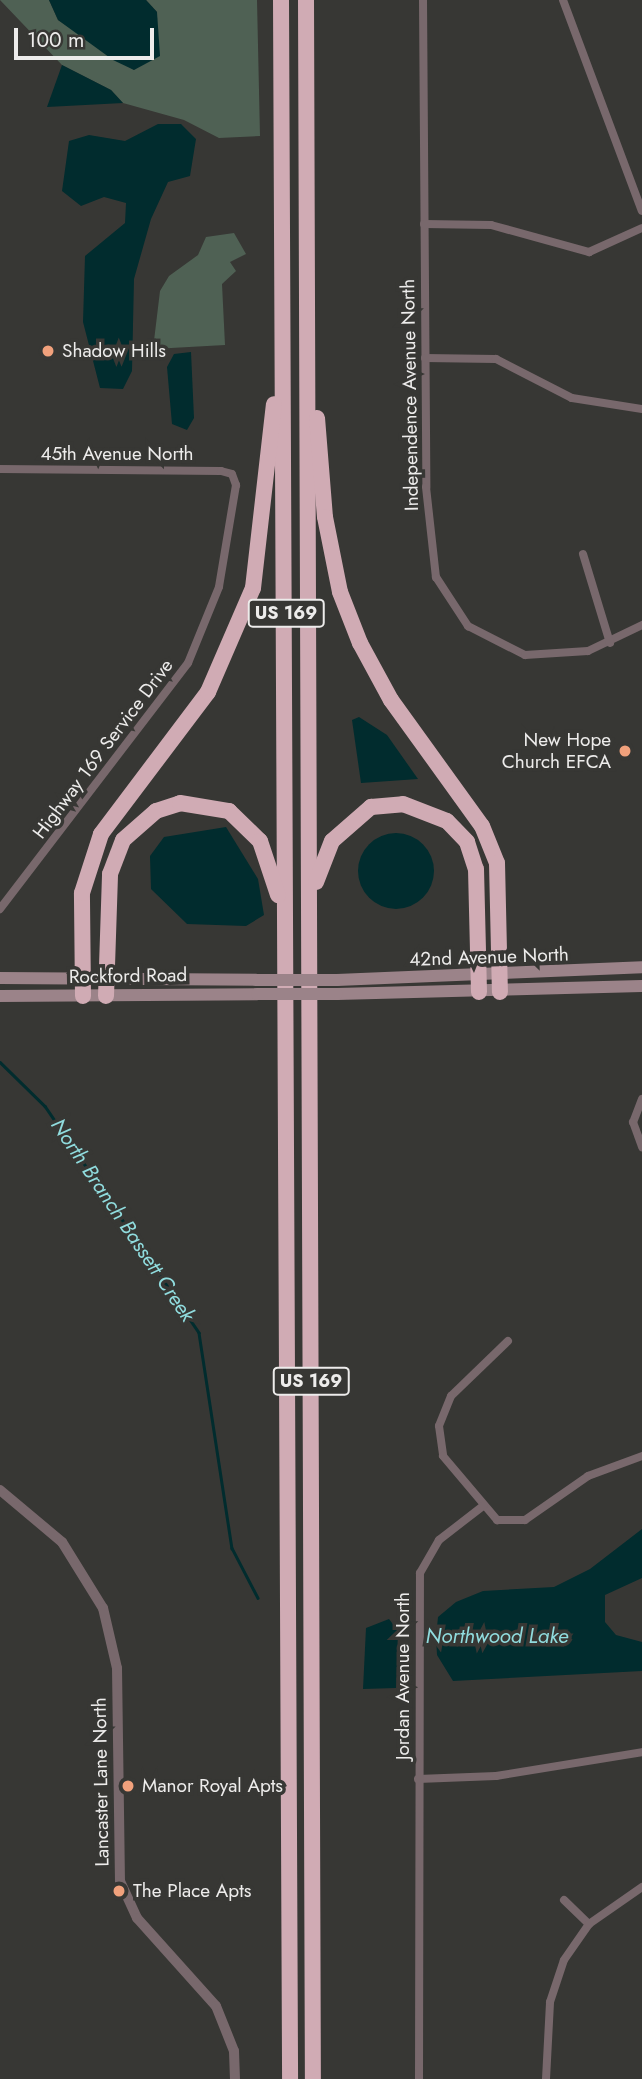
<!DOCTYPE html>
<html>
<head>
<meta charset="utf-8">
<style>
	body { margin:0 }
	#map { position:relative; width:642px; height:2079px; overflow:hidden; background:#373734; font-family:Jost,sans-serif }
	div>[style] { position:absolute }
	.green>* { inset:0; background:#4f6154 }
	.water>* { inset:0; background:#012c2e }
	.round { border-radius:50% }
	.stream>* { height:2.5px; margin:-1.25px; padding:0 1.25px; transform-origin:1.25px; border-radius:1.25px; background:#012c2e }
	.minor>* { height:8px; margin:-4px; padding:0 4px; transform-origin:4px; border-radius:4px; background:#78686c }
	.tertiary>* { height:10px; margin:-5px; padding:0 5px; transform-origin:5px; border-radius:5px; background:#78686c }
	.secondary>* { height:12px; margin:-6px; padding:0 6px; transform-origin:6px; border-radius:6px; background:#9b8389 }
	.motorway>* { height:16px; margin:-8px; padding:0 8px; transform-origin:8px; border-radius:8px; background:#d0abb4 }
	.secondary-bridge>* { height:12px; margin:-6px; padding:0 6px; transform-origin:6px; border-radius:6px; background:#9b8389 }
	.dots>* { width:19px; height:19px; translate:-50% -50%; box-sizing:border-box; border:4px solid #373734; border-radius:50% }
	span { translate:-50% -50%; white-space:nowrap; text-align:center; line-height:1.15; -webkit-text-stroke:7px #373734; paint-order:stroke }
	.shield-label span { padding:2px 5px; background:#373734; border:2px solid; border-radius:5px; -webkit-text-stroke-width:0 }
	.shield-label { font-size:18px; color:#edeceb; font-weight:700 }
	.poi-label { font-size:19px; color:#edeceb }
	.left { translate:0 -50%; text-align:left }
	.right { translate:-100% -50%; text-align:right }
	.street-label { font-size:19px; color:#edeceb }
	.water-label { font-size:21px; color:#90dcde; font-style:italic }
	.scale { position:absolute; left:14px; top:28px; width:140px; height:32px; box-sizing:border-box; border:4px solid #edeceb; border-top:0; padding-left:9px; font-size:21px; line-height:24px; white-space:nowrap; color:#edeceb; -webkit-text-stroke:5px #373734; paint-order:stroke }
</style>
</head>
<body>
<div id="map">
	<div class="green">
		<i style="clip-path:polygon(0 0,49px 0,58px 20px,134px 70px,157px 12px,146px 0,257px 0,260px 136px,219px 138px,184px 120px,123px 103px,111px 90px,62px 65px)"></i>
		<i style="clip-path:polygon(234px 233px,246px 254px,230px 262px,236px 271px,222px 284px,225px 345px,153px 349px,160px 291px,169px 276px,198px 255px,206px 237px)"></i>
	</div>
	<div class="water">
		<i style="clip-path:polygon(49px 0,146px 0,157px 12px,160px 56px,134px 70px,113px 60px,58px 20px)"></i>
		<i style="clip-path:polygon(62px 65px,111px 90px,123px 103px,47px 107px)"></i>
		<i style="clip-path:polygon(158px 124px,181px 124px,196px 139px,190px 176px,168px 182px,151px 219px,134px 279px,132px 371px,123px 389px,100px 388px,83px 322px,85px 256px,125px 223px,126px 203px,104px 197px,81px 206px,62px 191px,69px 141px,89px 135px,125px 141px)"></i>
		<i style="clip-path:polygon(191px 352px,194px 418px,187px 430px,172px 424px,167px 367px,174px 354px)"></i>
		<i style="clip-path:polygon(359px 717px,387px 735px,418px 779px,361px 783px,352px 720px)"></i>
		<i style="clip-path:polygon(226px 827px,258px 879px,264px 915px,246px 926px,187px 924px,151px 889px,150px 856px,164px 837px)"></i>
		<i class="round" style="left:358px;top:833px;width:76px;height:76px"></i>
		<i style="clip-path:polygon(642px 1529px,642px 1578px,605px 1595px,605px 1622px,616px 1635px,642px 1642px,642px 1671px,453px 1681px,437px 1655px,436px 1637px,438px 1617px,456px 1602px,483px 1591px,554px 1587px,590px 1569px)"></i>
		<i style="clip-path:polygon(389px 1619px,398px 1631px,396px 1688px,363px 1689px,366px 1628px)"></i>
	</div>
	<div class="stream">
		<i style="left:0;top:1062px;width:63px;rotate:44.4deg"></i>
		<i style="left:45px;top:1106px;width:274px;rotate:55.8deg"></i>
		<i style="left:199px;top:1333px;width:218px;rotate:81.3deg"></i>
		<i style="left:232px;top:1548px;width:56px;rotate:62.5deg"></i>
	</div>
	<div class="minor">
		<i style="left:423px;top:0;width:487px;rotate:89.6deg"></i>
		<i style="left:426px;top:487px;width:91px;rotate:83.7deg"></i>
		<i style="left:436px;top:577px;width:59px;rotate:56.9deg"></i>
		<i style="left:468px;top:626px;width:64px;rotate:27deg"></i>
		<i style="left:525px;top:655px;width:63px;rotate:-3.6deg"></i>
		<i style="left:588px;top:651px;width:60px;rotate:-25.7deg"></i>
		<i style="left:563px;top:0;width:225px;rotate:69.5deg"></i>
		<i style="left:424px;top:224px;width:67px;rotate:0.9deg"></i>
		<i style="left:491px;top:225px;width:102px;rotate:15.4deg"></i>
		<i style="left:589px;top:252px;width:58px;rotate:-24.4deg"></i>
		<i style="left:425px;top:358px;width:71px;rotate:0.8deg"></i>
		<i style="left:496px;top:359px;width:85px;rotate:27.2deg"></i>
		<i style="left:572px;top:398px;width:71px;rotate:8.9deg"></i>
		<i style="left:0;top:469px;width:221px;rotate:0.5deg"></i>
		<i style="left:221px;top:471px;width:11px;rotate:15deg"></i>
		<i style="left:232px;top:474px;width:12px;rotate:70deg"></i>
		<i style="left:236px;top:485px;width:103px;rotate:99.5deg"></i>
		<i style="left:219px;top:587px;width:82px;rotate:112.2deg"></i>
		<i style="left:188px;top:663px;width:310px;rotate:127.4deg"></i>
		<i style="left:583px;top:554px;width:93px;rotate:73.1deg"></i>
		<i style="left:642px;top:1099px;width:25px;rotate:111deg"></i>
		<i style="left:633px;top:1122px;width:27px;rotate:70deg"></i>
		<i style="left:508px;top:1341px;width:79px;rotate:136deg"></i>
		<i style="left:451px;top:1396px;width:32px;rotate:112deg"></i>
		<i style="left:439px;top:1426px;width:30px;rotate:82deg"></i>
		<i style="left:443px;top:1456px;width:84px;rotate:49.8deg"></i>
		<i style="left:497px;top:1520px;width:28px"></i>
		<i style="left:525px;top:1520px;width:77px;rotate:-34.9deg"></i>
		<i style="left:588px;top:1476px;width:58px;rotate:-20.3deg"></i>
		<i style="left:418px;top:1779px;width:78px;rotate:-2.2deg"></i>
		<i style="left:496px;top:1776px;width:148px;rotate:-9.3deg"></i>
		<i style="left:564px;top:1900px;width:35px;rotate:44deg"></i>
		<i style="left:419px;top:2079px;width:506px;rotate:-89.89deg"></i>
		<i style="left:420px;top:1573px;width:38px;rotate:-60deg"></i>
		<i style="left:439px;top:1540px;width:56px;rotate:-37.7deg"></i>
		<i style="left:546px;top:2079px;width:77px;rotate:-87deg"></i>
		<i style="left:550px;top:2002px;width:44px;rotate:-71.6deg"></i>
		<i style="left:564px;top:1960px;width:44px;rotate:-55.2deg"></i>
		<i style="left:589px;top:1924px;width:65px;rotate:-34.9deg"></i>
	</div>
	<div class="tertiary">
		<i style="left:0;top:1490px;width:81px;rotate:40deg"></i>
		<i style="left:62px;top:1542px;width:78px;rotate:58.2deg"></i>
		<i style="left:103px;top:1608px;width:62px;rotate:76.9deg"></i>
		<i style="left:117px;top:1668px;width:213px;rotate:89.2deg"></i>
		<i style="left:120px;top:1881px;width:41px;rotate:65.3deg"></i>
		<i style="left:137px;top:1918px;width:118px;rotate:48.1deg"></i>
		<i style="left:216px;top:2006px;width:48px;rotate:68.2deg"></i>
		<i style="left:234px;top:2051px;width:28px;rotate:88deg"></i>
	</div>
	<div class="secondary">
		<i style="left:0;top:978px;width:256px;rotate:0.4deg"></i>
		<i style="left:337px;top:980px;width:305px;rotate:-2.4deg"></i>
		<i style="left:337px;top:994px;width:305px;rotate:-1.5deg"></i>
		<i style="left:0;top:996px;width:257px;rotate:-0.4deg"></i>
	</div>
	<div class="motorway">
		<i style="left:281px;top:0;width:2079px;rotate:89.75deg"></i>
		<i style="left:306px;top:0;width:2079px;rotate:89.81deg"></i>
		<i style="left:317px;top:418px;width:99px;rotate:85.4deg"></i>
		<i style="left:325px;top:517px;width:76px;rotate:78.7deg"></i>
		<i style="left:340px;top:592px;width:55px;rotate:68.6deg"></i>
		<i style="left:360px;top:643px;width:65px;rotate:61.5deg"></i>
		<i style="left:391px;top:700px;width:155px;rotate:54.2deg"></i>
		<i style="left:482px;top:826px;width:40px;rotate:68deg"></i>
		<i style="left:497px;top:863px;width:129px;rotate:88.7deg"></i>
		<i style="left:316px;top:882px;width:44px;rotate:-68.7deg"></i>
		<i style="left:332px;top:841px;width:52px;rotate:-41.1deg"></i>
		<i style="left:371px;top:807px;width:32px;rotate:-5deg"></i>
		<i style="left:403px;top:804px;width:47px;rotate:21.1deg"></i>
		<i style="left:447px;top:821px;width:29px;rotate:46deg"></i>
		<i style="left:467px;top:842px;width:28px;rotate:72deg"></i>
		<i style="left:476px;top:869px;width:123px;rotate:88.6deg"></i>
		<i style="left:83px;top:996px;width:103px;rotate:-90.6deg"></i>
		<i style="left:82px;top:893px;width:62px;rotate:-72.1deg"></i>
		<i style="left:101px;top:834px;width:178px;rotate:-53deg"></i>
		<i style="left:208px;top:692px;width:113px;rotate:-66.6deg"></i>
		<i style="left:253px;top:588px;width:185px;rotate:-83.5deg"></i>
		<i style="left:106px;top:996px;width:122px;rotate:-88.1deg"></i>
		<i style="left:110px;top:874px;width:36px;rotate:-69deg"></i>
		<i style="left:123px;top:840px;width:44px;rotate:-41.3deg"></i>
		<i style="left:156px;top:811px;width:25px;rotate:-18deg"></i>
		<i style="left:180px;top:803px;width:50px;rotate:9.3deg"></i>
		<i style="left:229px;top:811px;width:43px;rotate:44.1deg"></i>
		<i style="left:260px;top:841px;width:57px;rotate:71.6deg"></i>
	</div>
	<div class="secondary-bridge">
		<i style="left:256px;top:980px;width:81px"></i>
		<i style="left:257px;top:994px;width:80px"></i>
	</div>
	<div class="dots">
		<i style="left:48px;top:351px;background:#f1a17c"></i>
		<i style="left:625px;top:751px;background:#f1a17c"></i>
		<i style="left:128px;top:1786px;background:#f1a17c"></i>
		<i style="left:119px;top:1891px;background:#f1a17c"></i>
	</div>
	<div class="shield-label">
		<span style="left:286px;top:613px">US 169</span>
		<span style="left:311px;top:1381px">US 169</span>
	</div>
	<div class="poi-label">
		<span class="left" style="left:62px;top:351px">Shadow Hills</span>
		<span class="right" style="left:611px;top:751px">New Hope<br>Church EFCA</span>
		<span class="left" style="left:142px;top:1786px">Manor Royal Apts</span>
		<span class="left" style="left:133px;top:1891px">The Place Apts</span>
	</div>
	<div class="street-label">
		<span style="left:410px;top:395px;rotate:-91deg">Independence Avenue North</span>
		<span style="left:117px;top:454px">45th Avenue North</span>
		<span style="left:103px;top:749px;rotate:-53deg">Highway 169 Service Drive</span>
		<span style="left:489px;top:957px;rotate:-2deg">42nd Avenue North</span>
		<span style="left:128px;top:976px;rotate:-1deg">Rockford Road</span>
		<span style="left:403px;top:1676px;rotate:-90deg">Jordan Avenue North</span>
		<span style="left:101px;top:1782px;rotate:-91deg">Lancaster Lane North</span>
	</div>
	<div class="water-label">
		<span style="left:123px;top:1220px;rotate:56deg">North Branch Bassett Creek</span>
		<span style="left:497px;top:1636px">Northwood Lake</span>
	</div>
	<div class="scale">100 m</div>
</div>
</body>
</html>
